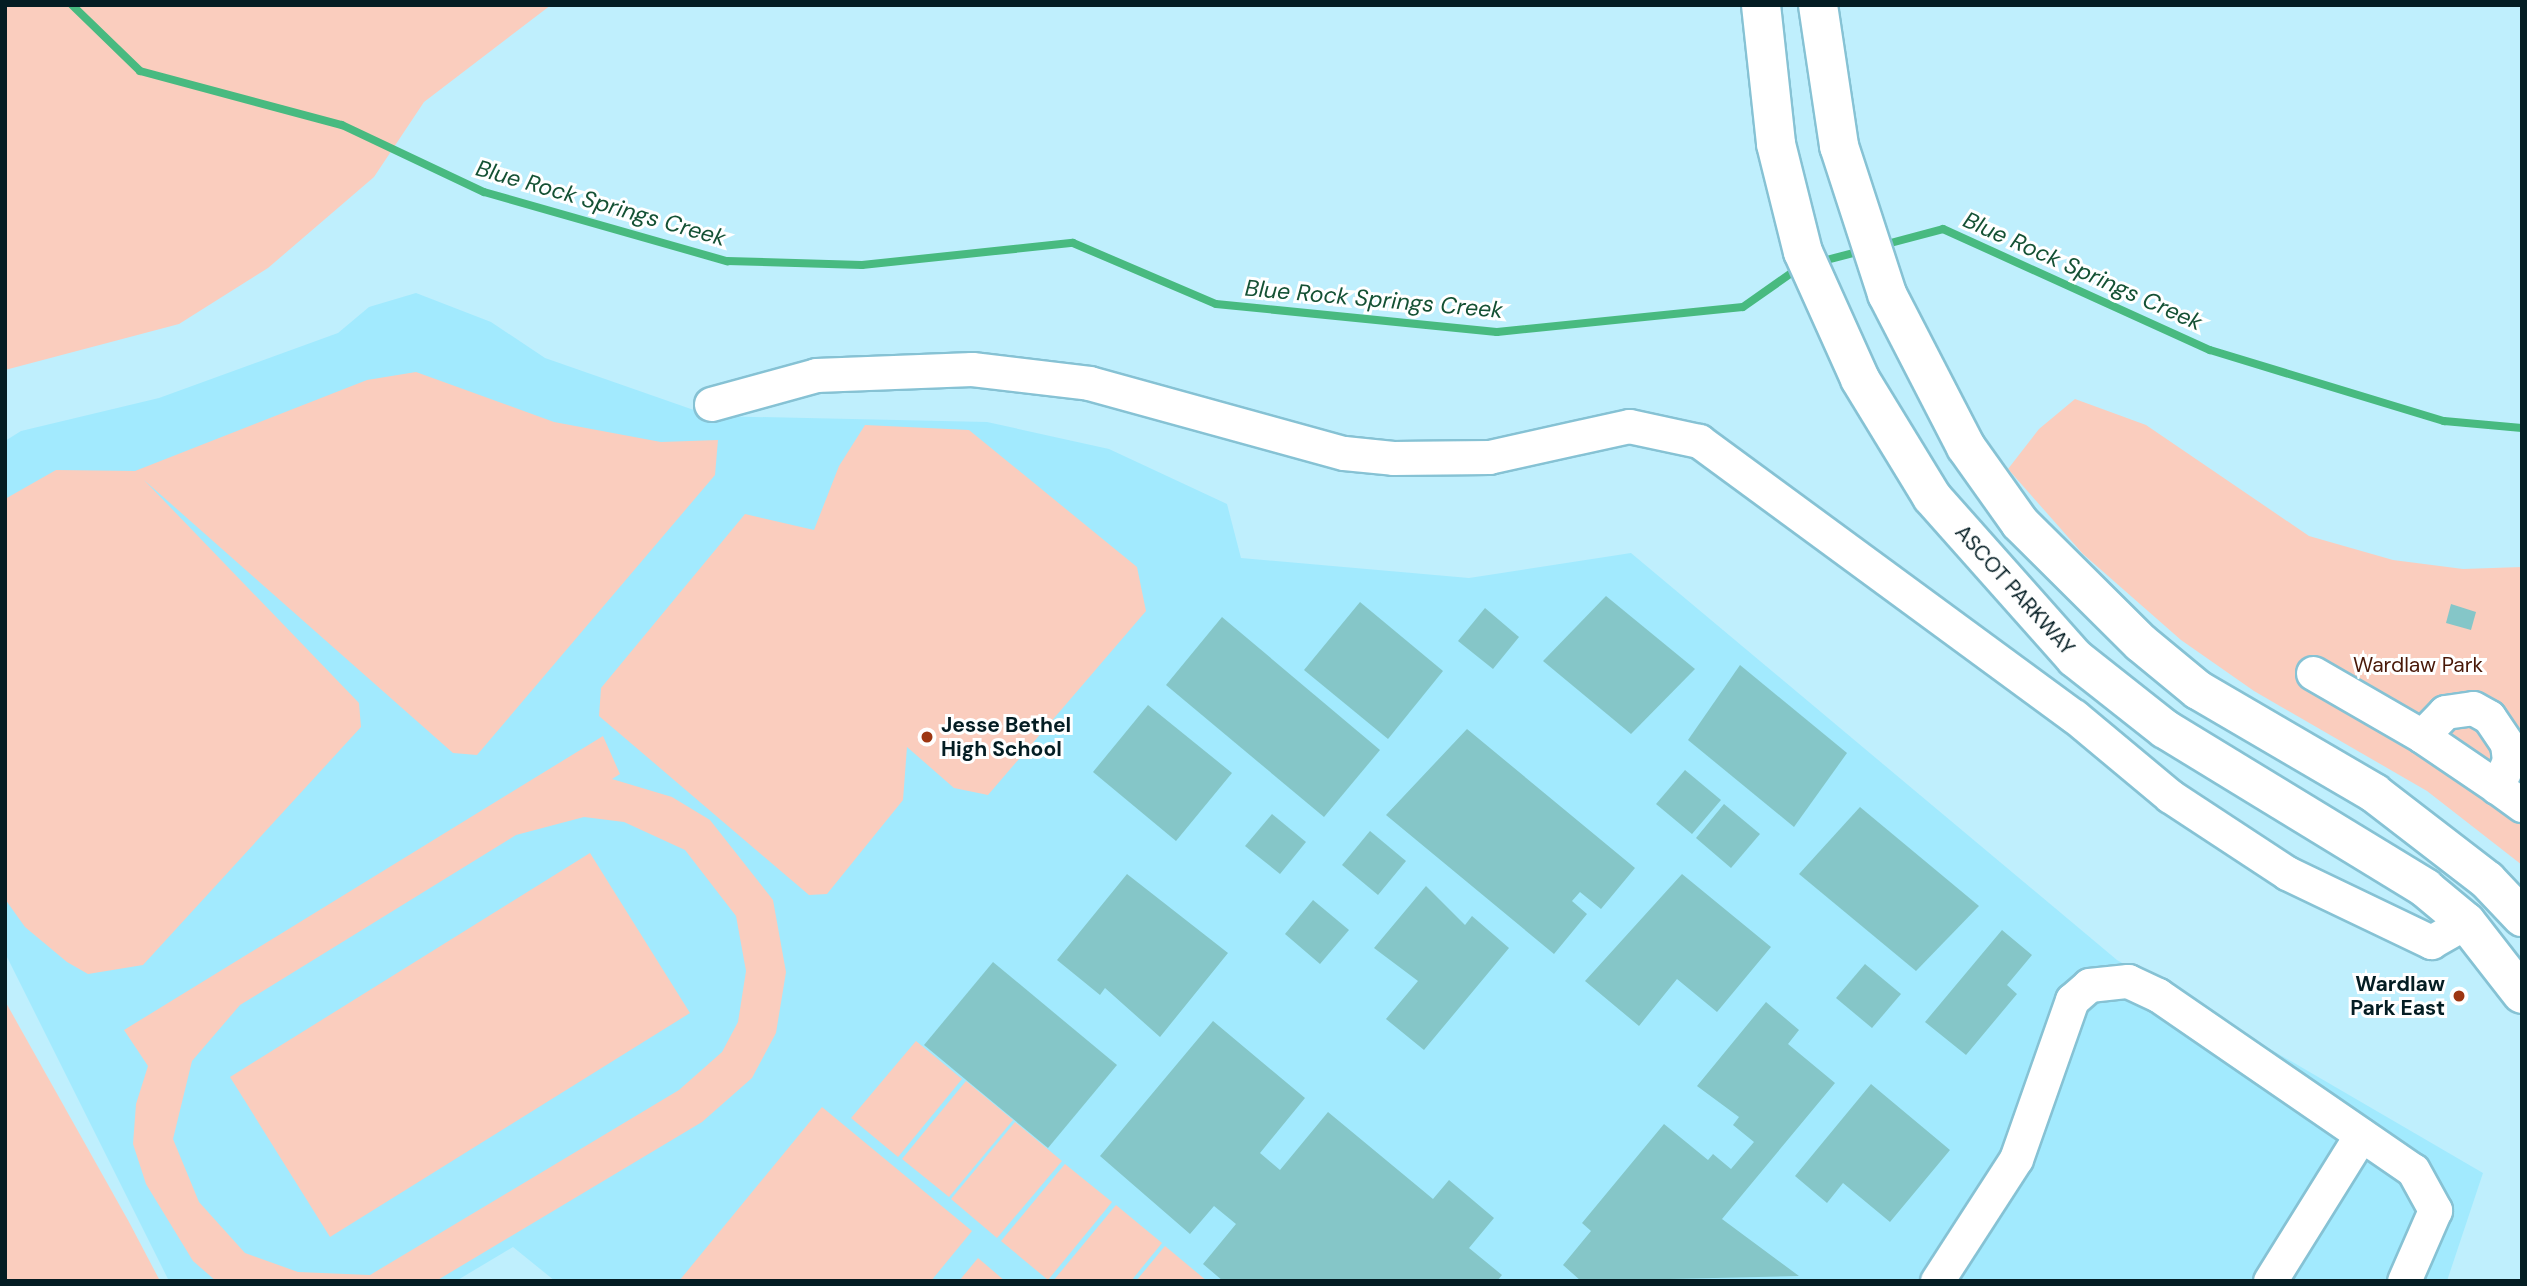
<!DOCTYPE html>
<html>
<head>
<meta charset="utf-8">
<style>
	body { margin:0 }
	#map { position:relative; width:2527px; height:1286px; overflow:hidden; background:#bfeffd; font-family:"DM Sans",sans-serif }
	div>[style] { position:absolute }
	.built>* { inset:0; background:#a2eafe }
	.green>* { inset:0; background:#facdbe }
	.stream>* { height:8px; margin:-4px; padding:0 4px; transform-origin:4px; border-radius:4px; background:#48ba80 }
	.building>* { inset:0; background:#85c6c8 }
	.roads { filter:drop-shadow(2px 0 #86c2d4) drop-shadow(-2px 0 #86c2d4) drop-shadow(0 2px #86c2d4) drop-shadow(0 -2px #86c2d4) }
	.minor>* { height:33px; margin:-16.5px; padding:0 16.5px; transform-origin:16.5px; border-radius:16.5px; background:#fff }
	.major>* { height:38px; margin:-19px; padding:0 19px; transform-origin:19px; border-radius:19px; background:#fff }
	.dots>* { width:19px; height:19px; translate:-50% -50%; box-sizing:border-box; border:4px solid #fff; border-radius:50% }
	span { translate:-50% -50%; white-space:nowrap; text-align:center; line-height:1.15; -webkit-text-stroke:6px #fff; paint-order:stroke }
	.street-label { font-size:21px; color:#041d23 }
	.park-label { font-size:21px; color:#491808 }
	.poi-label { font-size:21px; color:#041d23; font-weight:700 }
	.left { translate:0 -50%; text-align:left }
	.right { translate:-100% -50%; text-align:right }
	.water-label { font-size:23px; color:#145134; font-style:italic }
	.frame { position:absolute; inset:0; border:7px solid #041d23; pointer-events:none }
</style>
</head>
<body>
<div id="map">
	<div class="built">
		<i style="clip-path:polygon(416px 293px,491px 322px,545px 358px,711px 416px,987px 422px,1109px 449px,1227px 504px,1241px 558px,1469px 578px,1631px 553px,2117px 960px,2483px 1173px,2447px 1281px,555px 1281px,513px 1247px,456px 1281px,169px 1281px,5px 953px,5px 441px,21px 431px,159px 398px,338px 333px,369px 307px)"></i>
	</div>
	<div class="green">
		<i style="clip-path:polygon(5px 5px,551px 5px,424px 102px,374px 177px,268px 268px,179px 324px,5px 370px)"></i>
		<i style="clip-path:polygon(416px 372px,554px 422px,661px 442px,718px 440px,715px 475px,477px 755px,453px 753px,144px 480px,359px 703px,361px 727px,143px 965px,88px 974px,67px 962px,25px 927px,5px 899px,5px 499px,56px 470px,135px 471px,367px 380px)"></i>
		<i style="clip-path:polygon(2075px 399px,2146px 425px,2309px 536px,2393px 560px,2463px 569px,2522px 567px,2522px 865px,2427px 791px,2254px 691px,2181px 640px,2083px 554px,2008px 469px,2039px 429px)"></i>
		<i style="clip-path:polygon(865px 425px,969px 430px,1137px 567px,1146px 611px,988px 795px,954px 788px,907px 747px,903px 800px,827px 894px,809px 895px,599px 716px,601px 688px,745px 514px,814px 530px,839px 466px)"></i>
		<i style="clip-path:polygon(evenodd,603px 736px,620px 774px,612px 779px,672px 797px,710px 820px,773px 900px,786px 972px,776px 1033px,752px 1078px,702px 1122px,436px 1281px,216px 1281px,193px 1261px,146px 1184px,133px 1144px,136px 1104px,148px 1066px,124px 1030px,603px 736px,584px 817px,624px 822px,685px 850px,736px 916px,746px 971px,738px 1022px,722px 1052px,679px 1090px,370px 1275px,298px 1272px,245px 1253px,199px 1202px,173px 1139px,192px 1061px,240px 1005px,516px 835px,584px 817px)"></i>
		<i style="clip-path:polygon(590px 853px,690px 1013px,330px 1237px,230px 1077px)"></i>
		<i style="clip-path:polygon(5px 1001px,129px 1222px,160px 1281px,5px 1281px)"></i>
		<i style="clip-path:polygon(916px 1041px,962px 1079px,898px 1157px,851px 1118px)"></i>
		<i style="clip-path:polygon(966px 1081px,1013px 1120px,949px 1197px,902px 1159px)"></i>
		<i style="clip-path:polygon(822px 1107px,972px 1231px,931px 1281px,679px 1281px)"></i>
		<i style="clip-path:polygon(1015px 1122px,1062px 1161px,997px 1238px,951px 1199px)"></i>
		<i style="clip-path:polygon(1065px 1164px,1112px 1202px,1048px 1280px,1001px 1241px)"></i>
		<i style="clip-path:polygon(1116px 1205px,1162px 1243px,1131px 1281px,1053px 1281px)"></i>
		<i style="clip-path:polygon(1165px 1246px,1207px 1281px,1136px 1281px)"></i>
		<i style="clip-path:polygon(978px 1258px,1005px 1281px,959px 1281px)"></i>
	</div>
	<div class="stream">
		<i style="left:72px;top:5px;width:95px;rotate:44.1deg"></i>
		<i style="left:140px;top:71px;width:209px;rotate:15deg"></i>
		<i style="left:342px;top:125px;width:157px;rotate:25.3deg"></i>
		<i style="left:484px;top:192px;width:253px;rotate:15.9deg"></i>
		<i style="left:727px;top:261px;width:135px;rotate:1.7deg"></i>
		<i style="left:862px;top:265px;width:212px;rotate:-6deg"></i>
		<i style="left:1073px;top:243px;width:155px;rotate:23.1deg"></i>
		<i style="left:1216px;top:304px;width:282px;rotate:5.7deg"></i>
		<i style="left:1497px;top:332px;width:247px;rotate:-5.8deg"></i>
		<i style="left:1743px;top:307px;width:70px;rotate:-35.1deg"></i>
		<i style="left:1883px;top:245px;width:62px;rotate:-14.9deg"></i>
		<i style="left:1943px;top:229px;width:293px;rotate:24.4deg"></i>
		<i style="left:2210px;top:350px;width:245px;rotate:16.9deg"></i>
		<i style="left:2444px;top:421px;width:78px;rotate:5.1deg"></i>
		<i style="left:1819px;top:262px;width:43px;rotate:-14.7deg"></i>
	</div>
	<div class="building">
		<i style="clip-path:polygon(1606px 596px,1695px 669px,1631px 734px,1543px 661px)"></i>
		<i style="clip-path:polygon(1360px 602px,1443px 671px,1388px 739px,1304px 670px)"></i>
		<i style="clip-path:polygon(2451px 604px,2476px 612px,2471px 630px,2446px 623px)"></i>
		<i style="clip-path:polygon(1485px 608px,1519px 637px,1493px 669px,1458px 641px)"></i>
		<i style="clip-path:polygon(1222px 617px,1380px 750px,1324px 817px,1166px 685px)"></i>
		<i style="clip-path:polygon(1740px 665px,1847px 753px,1794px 827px,1688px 740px)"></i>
		<i style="clip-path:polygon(1148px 705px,1232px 773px,1176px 841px,1093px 772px)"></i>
		<i style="clip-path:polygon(1467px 729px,1635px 868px,1601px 909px,1580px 892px,1572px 901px,1587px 914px,1554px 954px,1386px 815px)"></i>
		<i style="clip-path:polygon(1685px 770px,1721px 800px,1692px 834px,1656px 804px)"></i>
		<i style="clip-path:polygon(1724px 804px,1760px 834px,1731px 868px,1696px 838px)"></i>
		<i style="clip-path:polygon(1860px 807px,1979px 906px,1916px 971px,1799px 874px)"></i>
		<i style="clip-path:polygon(1272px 814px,1306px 842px,1280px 874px,1245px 846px)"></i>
		<i style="clip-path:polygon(1370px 831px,1406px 861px,1378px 895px,1342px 865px)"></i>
		<i style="clip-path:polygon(1127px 874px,1228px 953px,1160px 1037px,1105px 988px,1100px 995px,1057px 960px)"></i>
		<i style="clip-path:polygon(1682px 874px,1771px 947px,1717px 1012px,1677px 979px,1639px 1026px,1585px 981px)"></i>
		<i style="clip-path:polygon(1426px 886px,1465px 925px,1472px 916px,1509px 948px,1424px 1050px,1386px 1019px,1418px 981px,1374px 948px)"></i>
		<i style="clip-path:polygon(1313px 900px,1349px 930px,1320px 964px,1285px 934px)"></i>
		<i style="clip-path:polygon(2002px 930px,2032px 955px,2007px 985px,2017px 994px,1966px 1055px,1925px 1022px)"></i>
		<i style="clip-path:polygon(993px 962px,1117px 1065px,1048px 1148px,924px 1045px)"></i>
		<i style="clip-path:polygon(1865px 964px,1901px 994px,1872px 1028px,1836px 998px)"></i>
		<i style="clip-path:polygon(1766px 1002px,1799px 1030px,1788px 1044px,1835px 1083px,1722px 1219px,1799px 1276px,1581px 1281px,1563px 1265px,1591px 1231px,1582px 1223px,1664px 1124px,1708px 1160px,1713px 1154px,1731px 1169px,1754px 1142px,1733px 1125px,1739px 1117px,1697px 1086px)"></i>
		<i style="clip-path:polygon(1213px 1021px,1305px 1098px,1260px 1153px,1280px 1170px,1328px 1112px,1433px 1199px,1449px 1180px,1494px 1218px,1469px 1248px,1502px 1275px,1497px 1281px,1223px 1281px,1203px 1264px,1236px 1224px,1214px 1206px,1190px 1234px,1100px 1156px)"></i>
		<i style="clip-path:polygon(1871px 1084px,1950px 1150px,1890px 1222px,1843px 1183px,1827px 1203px,1795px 1176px)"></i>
	</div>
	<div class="roads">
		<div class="minor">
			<i style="left:711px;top:404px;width:109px;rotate:-15.4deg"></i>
			<i style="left:816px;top:375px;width:156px;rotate:-2.2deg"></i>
			<i style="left:972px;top:369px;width:118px;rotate:6.8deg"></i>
			<i style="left:1089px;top:383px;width:264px;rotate:15.4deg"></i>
			<i style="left:1344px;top:453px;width:49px;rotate:5.8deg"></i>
			<i style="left:1393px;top:458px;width:96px;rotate:-0.6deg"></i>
			<i style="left:1489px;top:457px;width:143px;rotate:-12.5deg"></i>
			<i style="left:1629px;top:426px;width:72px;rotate:12.1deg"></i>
			<i style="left:1699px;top:441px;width:465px;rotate:36.3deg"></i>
			<i style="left:2074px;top:716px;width:125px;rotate:39.8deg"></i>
			<i style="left:2170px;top:796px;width:140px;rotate:33.3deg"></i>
			<i style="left:2287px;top:873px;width:160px;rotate:25.6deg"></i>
			<i style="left:2431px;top:942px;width:40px;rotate:-29.7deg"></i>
			<i style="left:2313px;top:673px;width:126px;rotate:30deg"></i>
			<i style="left:2422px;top:736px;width:33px;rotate:-46deg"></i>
			<i style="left:2445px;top:712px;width:28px;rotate:-8deg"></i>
			<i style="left:2473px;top:708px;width:18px;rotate:29deg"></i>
			<i style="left:2489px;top:717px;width:32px;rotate:56deg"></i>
			<i style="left:2507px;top:744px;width:17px;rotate:83deg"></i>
			<i style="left:2509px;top:761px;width:29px;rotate:115deg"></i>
			<i style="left:2497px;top:787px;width:31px;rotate:36deg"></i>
			<i style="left:2422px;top:736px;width:91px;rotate:34.2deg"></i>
			<i style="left:1937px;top:1281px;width:145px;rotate:-57.1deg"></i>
			<i style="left:2016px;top:1159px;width:169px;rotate:-70.6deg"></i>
			<i style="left:2072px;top:1000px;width:23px;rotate:-41deg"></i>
			<i style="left:2089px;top:985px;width:39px;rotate:-6deg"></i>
			<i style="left:2128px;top:981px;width:33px;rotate:25deg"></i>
			<i style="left:2158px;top:995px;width:309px;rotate:34.5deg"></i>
			<i style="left:2413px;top:1170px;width:46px;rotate:61.2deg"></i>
			<i style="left:2435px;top:1210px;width:77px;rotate:113.6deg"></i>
			<i style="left:2270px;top:1281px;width:172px;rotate:-58.1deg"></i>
		</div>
		<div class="major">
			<i style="left:1761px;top:5px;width:140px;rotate:83.8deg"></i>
			<i style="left:1776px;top:144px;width:111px;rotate:76deg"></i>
			<i style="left:1803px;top:252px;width:139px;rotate:65.8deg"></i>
			<i style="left:1860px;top:379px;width:138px;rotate:58.6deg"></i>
			<i style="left:1932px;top:497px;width:215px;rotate:48.4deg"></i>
			<i style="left:2075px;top:658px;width:115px;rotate:38.3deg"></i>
			<i style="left:2165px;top:729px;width:305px;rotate:31.4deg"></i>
			<i style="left:2425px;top:888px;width:53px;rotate:39.7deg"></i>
			<i style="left:2466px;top:922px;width:91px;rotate:52.1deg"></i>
			<i style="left:1818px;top:5px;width:143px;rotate:81.5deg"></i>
			<i style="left:1839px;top:146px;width:156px;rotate:72deg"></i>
			<i style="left:1887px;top:294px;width:172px;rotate:62.7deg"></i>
			<i style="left:1966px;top:447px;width:93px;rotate:54.6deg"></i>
			<i style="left:2020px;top:523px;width:170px;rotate:44.8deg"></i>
			<i style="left:2141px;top:643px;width:74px;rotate:39.5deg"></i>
			<i style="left:2198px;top:690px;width:204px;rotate:30.3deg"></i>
			<i style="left:2374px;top:793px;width:143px;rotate:37.6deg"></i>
			<i style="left:2487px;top:880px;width:51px;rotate:46.6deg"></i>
		</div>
	</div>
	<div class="dots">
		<i style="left:927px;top:737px;background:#9d3612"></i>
		<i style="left:2459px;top:996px;background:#9d3612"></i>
	</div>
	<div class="street-label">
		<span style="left:2015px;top:590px;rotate:48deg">ASCOT PARKWAY</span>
	</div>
	<div class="park-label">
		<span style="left:2418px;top:665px">Wardlaw Park</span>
	</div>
	<div class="poi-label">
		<span class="left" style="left:941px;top:737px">Jesse Bethel<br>High School</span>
		<span class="right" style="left:2445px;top:996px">Wardlaw<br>Park East</span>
	</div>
	<div class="water-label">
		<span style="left:601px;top:203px;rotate:16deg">Blue Rock Springs Creek</span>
		<span style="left:2083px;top:271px;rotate:24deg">Blue Rock Springs Creek</span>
		<span style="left:1374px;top:299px;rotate:5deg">Blue Rock Springs Creek</span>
	</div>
	<div class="frame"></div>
</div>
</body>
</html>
